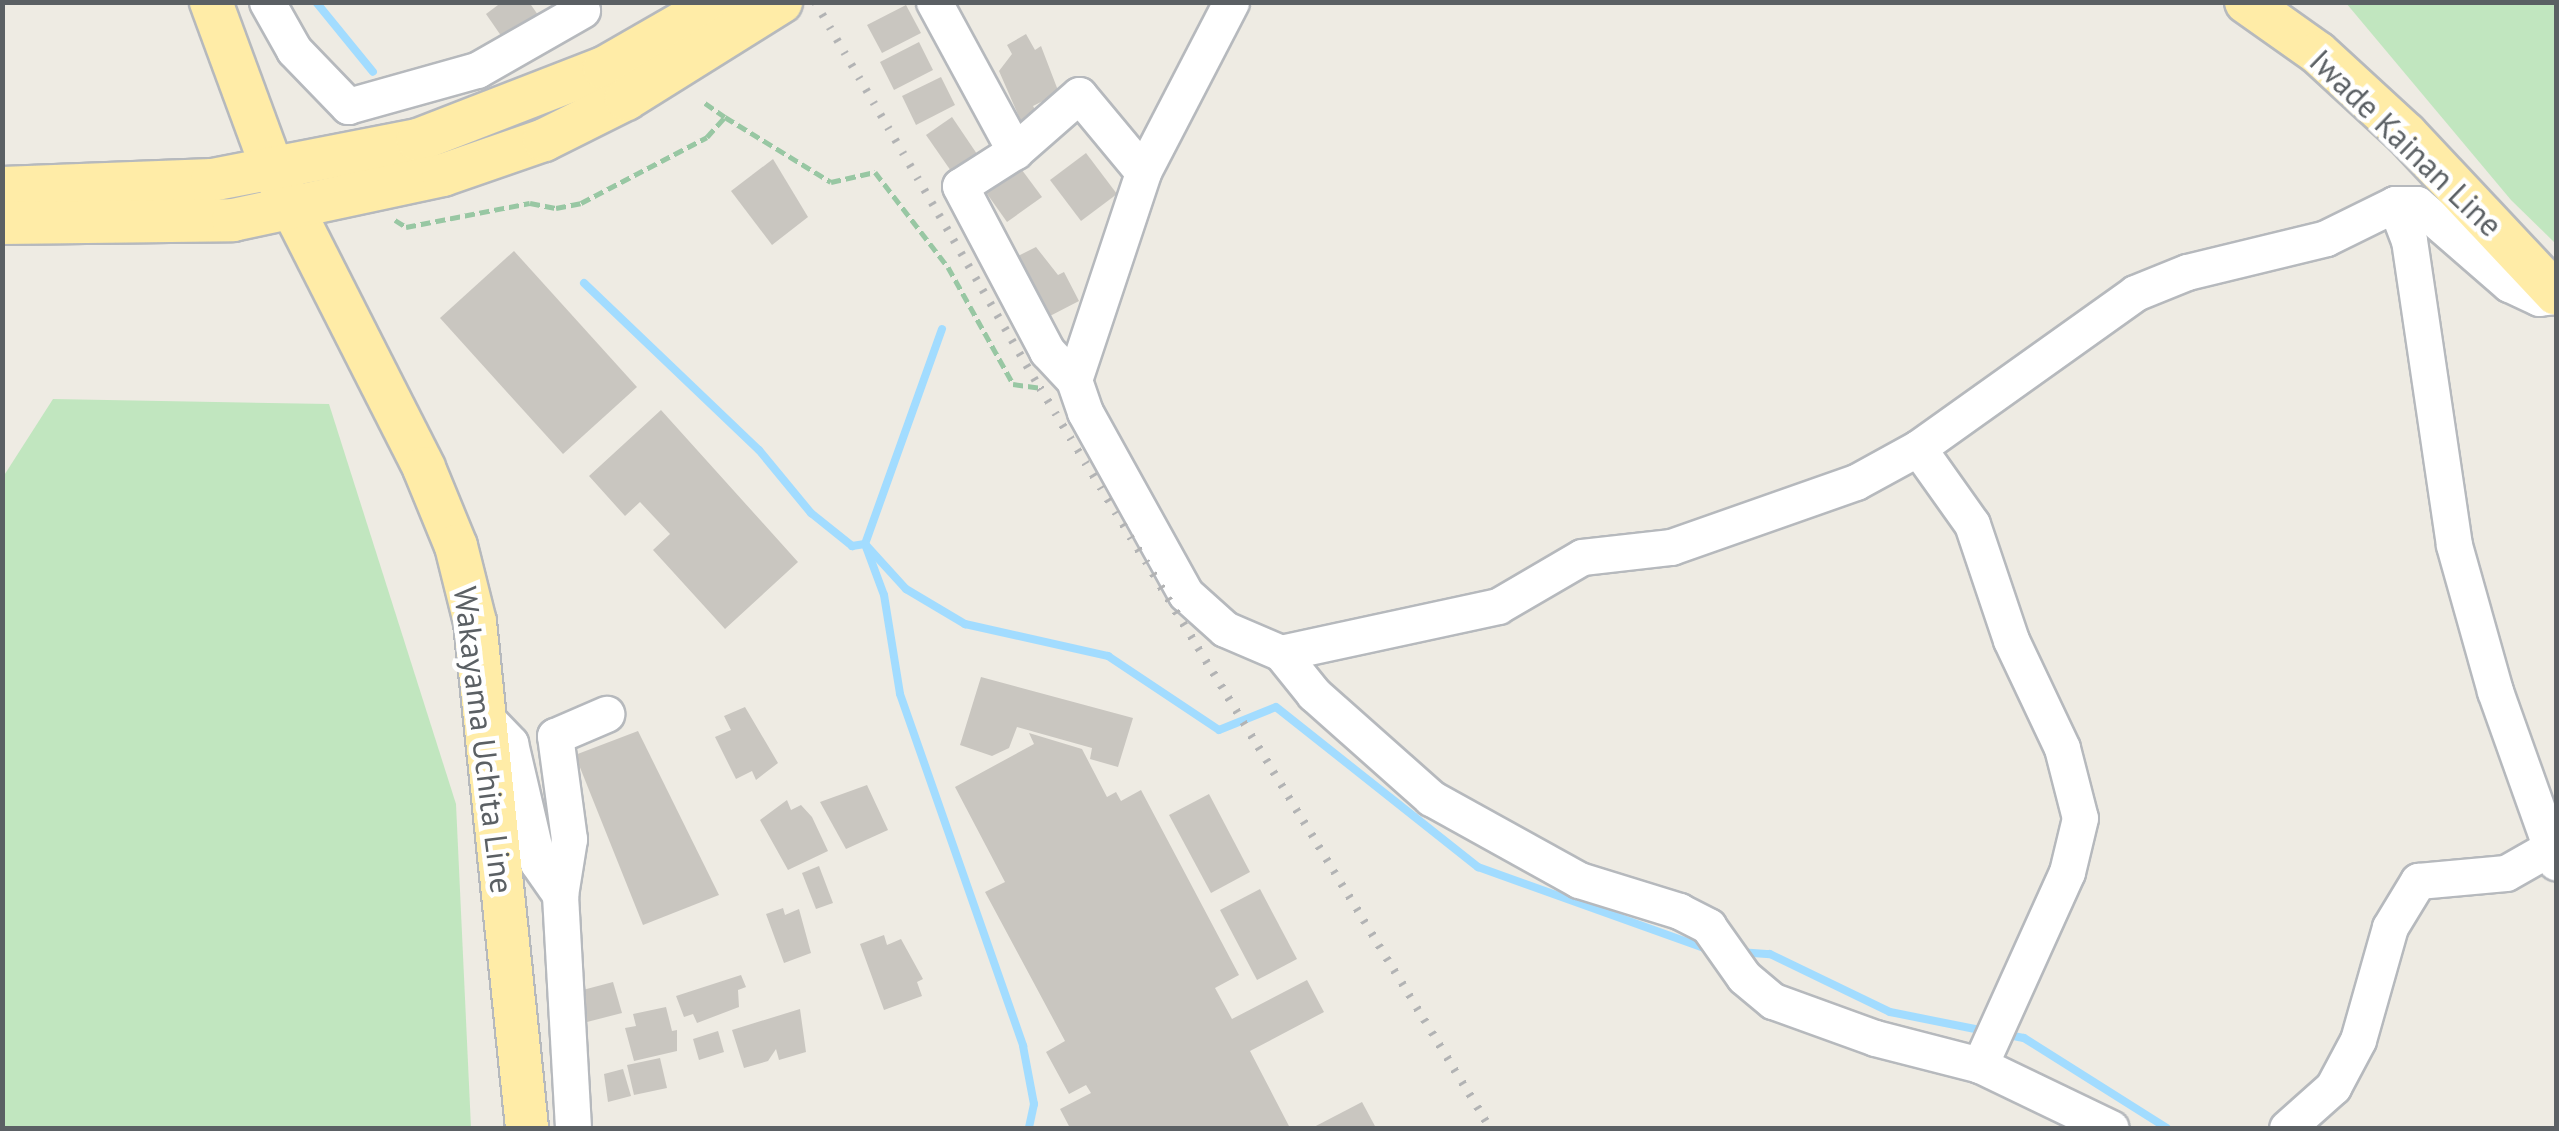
<!DOCTYPE html>
<html>
<head>
<meta charset="utf-8">
<style>
	body { margin:0 }
	#map { position:relative; width:2559px; height:1131px; overflow:hidden; background:#eeebe3; font-family:"PT Sans",sans-serif }
	div>[style] { position:absolute }
	.green>* { inset:0; background:#c1e6bf }
	.stream>* { height:8px; margin:-4px; padding:0 4px; transform-origin:4px; border-radius:4px; background:#a2dcff }
	.building>* { inset:0; background:#c9c6c0 }
	.path>* { height:5px; margin-top:-2.5px; transform-origin:0; background:repeating-linear-gradient(90deg,#98c7a3 0 10px,transparent 0 15px) }
	.roads { filter:drop-shadow(2px 0 #b6b9bd) drop-shadow(-2px 0 #b6b9bd) drop-shadow(0 2px #b6b9bd) drop-shadow(0 -2px #b6b9bd) }
	.minor>* { height:35px; margin:-17.5px; padding:0 17.5px; transform-origin:17.5px; border-radius:17.5px; background:#fff }
	.major>* { height:42px; margin:-21px; padding:0 21px; transform-origin:21px; border-radius:21px; background:#ffeca7 }
	.rail>* { height:8px; margin-top:-4px; transform-origin:0; background:repeating-linear-gradient(90deg,#b2b3b4 0 2.5px,transparent 0 14.5px) }
	span { translate:-50% -50%; white-space:nowrap; text-align:center; line-height:1.15; -webkit-text-stroke:9px #fff; paint-order:stroke }
	.street-label { font-size:32px; color:#5b6064 }
	.frame { position:absolute; inset:0; border:5px solid #5b6064; pointer-events:none }
</style>
</head>
<body>
<div id="map">
	<div class="green">
		<i style="clip-path:polygon(2346px 3px,2556px 3px,2556px 244px,2511px 200px)"></i>
		<i style="clip-path:polygon(53px 399px,329px 404px,456px 804px,471px 1128px,3px 1128px,3px 477px)"></i>
	</div>
	<div class="stream">
		<i style="left:316px;top:2px;width:90px;rotate:50.8deg"></i>
		<i style="left:584px;top:283px;width:242px;rotate:43.7deg"></i>
		<i style="left:759px;top:450px;width:82px;rotate:50.5deg"></i>
		<i style="left:811px;top:513px;width:53px;rotate:38.8deg"></i>
		<i style="left:852px;top:546px;width:13px;rotate:-9deg"></i>
		<i style="left:942px;top:329px;width:228px;rotate:109.7deg"></i>
		<i style="left:865px;top:544px;width:54px;rotate:69.6deg"></i>
		<i style="left:884px;top:595px;width:100px;rotate:80.8deg"></i>
		<i style="left:900px;top:694px;width:373px;rotate:70.7deg"></i>
		<i style="left:1023px;top:1046px;width:59px;rotate:79.3deg"></i>
		<i style="left:1034px;top:1104px;width:25px;rotate:102deg"></i>
		<i style="left:865px;top:544px;width:61px;rotate:47.7deg"></i>
		<i style="left:906px;top:589px;width:69px;rotate:30.7deg"></i>
		<i style="left:965px;top:624px;width:147px;rotate:12.6deg"></i>
		<i style="left:1108px;top:656px;width:133px;rotate:33.7deg"></i>
		<i style="left:1219px;top:730px;width:61px;rotate:-22deg"></i>
		<i style="left:1276px;top:707px;width:258px;rotate:38.4deg"></i>
		<i style="left:1478px;top:867px;width:246px;rotate:19.7deg"></i>
		<i style="left:1739px;top:952px;width:31px;rotate:4deg"></i>
		<i style="left:1770px;top:954px;width:133px;rotate:25.8deg"></i>
		<i style="left:1890px;top:1012px;width:97px;rotate:11.3deg"></i>
		<i style="left:2003px;top:1034px;width:21px;rotate:11deg"></i>
		<i style="left:2024px;top:1038px;width:169px;rotate:32.2deg"></i>
	</div>
	<div class="building">
		<i style="clip-path:polygon(502px 2px,529px 2px,538px 15px,504px 40px,486px 14px)"></i>
		<i style="clip-path:polygon(906px 5px,921px 33px,882px 53px,867px 25px)"></i>
		<i style="clip-path:polygon(1026px 34px,1035px 50px,1041px 46px,1059px 93px,1033px 106px,1039px 117px,1023px 126px,999px 71px,1012px 54px,1007px 45px)"></i>
		<i style="clip-path:polygon(919px 42px,933px 70px,894px 90px,880px 62px)"></i>
		<i style="clip-path:polygon(941px 77px,955px 105px,916px 125px,902px 96px)"></i>
		<i style="clip-path:polygon(952px 117px,977px 154px,951px 171px,926px 135px)"></i>
		<i style="clip-path:polygon(1086px 153px,1117px 194px,1081px 221px,1050px 180px)"></i>
		<i style="clip-path:polygon(773px 159px,808px 217px,772px 245px,731px 191px)"></i>
		<i style="clip-path:polygon(1019px 166px,1042px 197px,1007px 222px,985px 191px)"></i>
		<i style="clip-path:polygon(1036px 247px,1058px 275px,1064px 272px,1079px 301px,1048px 317px,1016px 257px)"></i>
		<i style="clip-path:polygon(514px 251px,637px 387px,563px 454px,440px 318px)"></i>
		<i style="clip-path:polygon(661px 410px,798px 562px,725px 629px,653px 550px,670px 534px,640px 502px,625px 516px,589px 476px)"></i>
		<i style="clip-path:polygon(981px 677px,1133px 718px,1118px 767px,1090px 759px,1092px 748px,1017px 727px,1009px 748px,992px 756px,960px 745px)"></i>
		<i style="clip-path:polygon(745px 707px,778px 763px,756px 780px,752px 771px,736px 779px,715px 737px,731px 730px,724px 716px)"></i>
		<i style="clip-path:polygon(638px 731px,719px 895px,643px 925px,575px 755px)"></i>
		<i style="clip-path:polygon(1029px 733px,1082px 749px,1107px 797px,1116px 792px,1121px 801px,1141px 790px,1239px 975px,1215px 988px,1232px 1019px,1307px 980px,1324px 1012px,1250px 1051px,1290px 1128px,1070px 1128px,1060px 1109px,1091px 1093px,1086px 1085px,1069px 1094px,1046px 1052px,1065px 1041px,985px 892px,1005px 882px,955px 787px,1034px 744px)"></i>
		<i style="clip-path:polygon(867px 785px,888px 830px,846px 849px,820px 802px)"></i>
		<i style="clip-path:polygon(1209px 794px,1250px 872px,1211px 893px,1169px 815px)"></i>
		<i style="clip-path:polygon(787px 800px,791px 810px,801px 805px,812px 817px,828px 851px,788px 870px,760px 820px)"></i>
		<i style="clip-path:polygon(819px 866px,833px 903px,816px 909px,802px 873px)"></i>
		<i style="clip-path:polygon(1260px 889px,1297px 959px,1257px 980px,1220px 910px)"></i>
		<i style="clip-path:polygon(783px 908px,785px 915px,799px 909px,811px 953px,784px 963px,766px 914px)"></i>
		<i style="clip-path:polygon(884px 935px,887px 945px,901px 939px,923px 979px,917px 982px,922px 996px,884px 1010px,860px 944px)"></i>
		<i style="clip-path:polygon(741px 975px,746px 987px,738px 990px,739px 1007px,697px 1023px,693px 1014px,684px 1017px,676px 996px)"></i>
		<i style="clip-path:polygon(613px 982px,622px 1013px,587px 1022px,579px 991px)"></i>
		<i style="clip-path:polygon(666px 1007px,672px 1031px,677px 1030px,677px 1051px,634px 1061px,625px 1028px,636px 1026px,633px 1014px)"></i>
		<i style="clip-path:polygon(800px 1009px,806px 1052px,779px 1060px,776px 1049px,768px 1061px,744px 1068px,732px 1030px)"></i>
		<i style="clip-path:polygon(718px 1031px,724px 1052px,699px 1060px,693px 1039px)"></i>
		<i style="clip-path:polygon(660px 1058px,667px 1088px,634px 1095px,627px 1065px)"></i>
		<i style="clip-path:polygon(623px 1069px,631px 1096px,608px 1102px,604px 1074px)"></i>
		<i style="clip-path:polygon(1362px 1102px,1376px 1128px,1312px 1128px)"></i>
	</div>
	<div class="path">
		<i style="left:705px;top:103px;width:24px;rotate:35deg"></i>
		<i style="left:395px;top:220px;width:13px;rotate:32deg"></i>
		<i style="left:406px;top:227px;width:126px;rotate:-11deg"></i>
		<i style="left:530px;top:203px;width:26px;rotate:11deg"></i>
		<i style="left:556px;top:208px;width:25px;rotate:-11deg"></i>
		<i style="left:581px;top:203px;width:142px;rotate:-27.6deg"></i>
		<i style="left:707px;top:137px;width:27px;rotate:-48deg"></i>
		<i style="left:725px;top:117px;width:124px;rotate:31.5deg"></i>
		<i style="left:831px;top:182px;width:45px;rotate:-12.8deg"></i>
		<i style="left:875px;top:172px;width:120px;rotate:52.5deg"></i>
		<i style="left:948px;top:267px;width:134px;rotate:60.9deg"></i>
		<i style="left:1013px;top:384px;width:29px;rotate:8deg"></i>
	</div>
	<div class="roads">
		<div class="minor">
			<i style="left:267px;top:2px;width:55px;rotate:60.6deg"></i>
			<i style="left:294px;top:50px;width:78px;rotate:46deg"></i>
			<i style="left:348px;top:106px;width:134px;rotate:-15.6deg"></i>
			<i style="left:477px;top:70px;width:121px;rotate:-29.7deg"></i>
			<i style="left:934px;top:2px;width:170px;rotate:61.5deg"></i>
			<i style="left:1143px;top:172px;width:100px;rotate:-129.7deg"></i>
			<i style="left:1079px;top:95px;width:85px;rotate:138.8deg"></i>
			<i style="left:1015px;top:151px;width:65px;rotate:147.5deg"></i>
			<i style="left:960px;top:186px;width:187px;rotate:62.2deg"></i>
			<i style="left:1047px;top:351px;width:40px;rotate:47deg"></i>
			<i style="left:1074px;top:380px;width:219px;rotate:-71.6deg"></i>
			<i style="left:1143px;top:172px;width:191px;rotate:-62.6deg"></i>
			<i style="left:2395px;top:204px;width:39px;rotate:69deg"></i>
			<i style="left:2409px;top:240px;width:308px;rotate:81.6deg"></i>
			<i style="left:2454px;top:545px;width:152px;rotate:74.3deg"></i>
			<i style="left:2495px;top:691px;width:182px;rotate:70.4deg"></i>
			<i style="left:1074px;top:380px;width:34px;rotate:71deg"></i>
			<i style="left:1085px;top:412px;width:208px;rotate:61deg"></i>
			<i style="left:1186px;top:594px;width:52px;rotate:41.9deg"></i>
			<i style="left:1225px;top:629px;width:61px;rotate:23.2deg"></i>
			<i style="left:1281px;top:653px;width:53px;rotate:51.2deg"></i>
			<i style="left:1314px;top:694px;width:157px;rotate:41.6deg"></i>
			<i style="left:1431px;top:798px;width:169px;rotate:29deg"></i>
			<i style="left:1579px;top:880px;width:105px;rotate:17.2deg"></i>
			<i style="left:1679px;top:911px;width:33px;rotate:27deg"></i>
			<i style="left:1708px;top:926px;width:62px;rotate:54.8deg"></i>
			<i style="left:1744px;top:977px;width:38px;rotate:40deg"></i>
			<i style="left:1773px;top:1001px;width:109px;rotate:19.9deg"></i>
			<i style="left:1875px;top:1038px;width:108px;rotate:14.4deg"></i>
			<i style="left:1980px;top:1065px;width:145px;rotate:25.7deg"></i>
			<i style="left:1918px;top:448px;width:93px;rotate:54.6deg"></i>
			<i style="left:1972px;top:524px;width:122px;rotate:71.4deg"></i>
			<i style="left:2011px;top:640px;width:119px;rotate:64.7deg"></i>
			<i style="left:2062px;top:748px;width:72px;rotate:75.6deg"></i>
			<i style="left:2080px;top:818px;width:56px;rotate:103.5deg"></i>
			<i style="left:2067px;top:872px;width:212px;rotate:114.3deg"></i>
			<i style="left:1281px;top:653px;width:222px;rotate:-12.2deg"></i>
			<i style="left:1498px;top:606px;width:97px;rotate:-30.3deg"></i>
			<i style="left:1582px;top:557px;width:90px;rotate:-6.4deg"></i>
			<i style="left:1671px;top:547px;width:196px;rotate:-19.4deg"></i>
			<i style="left:1856px;top:482px;width:71px;rotate:-28.7deg"></i>
			<i style="left:1918px;top:448px;width:267px;rotate:-35.5deg"></i>
			<i style="left:2135px;top:293px;width:56px;rotate:-22deg"></i>
			<i style="left:2187px;top:272px;width:143px;rotate:-13.7deg"></i>
			<i style="left:2326px;top:238px;width:77px;rotate:-26.2deg"></i>
			<i style="left:2395px;top:204px;width:22px"></i>
			<i style="left:2417px;top:204px;width:122px;rotate:41deg"></i>
			<i style="left:2509px;top:284px;width:33px;rotate:25deg"></i>
			<i style="left:2539px;top:298px;width:17px;rotate:-7deg"></i>
			<i style="left:486px;top:718px;width:35px;rotate:46deg"></i>
			<i style="left:510px;top:743px;width:123px;rotate:76.9deg"></i>
			<i style="left:538px;top:863px;width:39px;rotate:55deg"></i>
			<i style="left:560px;top:895px;width:57px;rotate:-80.9deg"></i>
			<i style="left:569px;top:839px;width:104px;rotate:-97.7deg"></i>
			<i style="left:555px;top:736px;width:56px;rotate:-23.3deg"></i>
			<i style="left:560px;top:895px;width:233px;rotate:86.8deg"></i>
			<i style="left:2287px;top:1128px;width:62px;rotate:-41.7deg"></i>
			<i style="left:2333px;top:1087px;width:53px;rotate:-62deg"></i>
			<i style="left:2358px;top:1040px;width:117px;rotate:-74.2deg"></i>
			<i style="left:2390px;top:927px;width:54px;rotate:-58.7deg"></i>
			<i style="left:2418px;top:881px;width:88px;rotate:-5.2deg"></i>
			<i style="left:2506px;top:873px;width:51px;rotate:-29.6deg"></i>
		</div>
		<div class="major">
			<i style="left:211px;top:2px;width:177px;rotate:69.8deg"></i>
			<i style="left:272px;top:168px;width:336px;rotate:63.1deg"></i>
			<i style="left:424px;top:468px;width:84px;rotate:67.7deg"></i>
			<i style="left:456px;top:546px;width:78px;rotate:76deg"></i>
			<i style="left:475px;top:622px;width:509px;rotate:84.13deg"></i>
			<i style="left:2246px;top:2px;width:88px;rotate:35.3deg"></i>
			<i style="left:2318px;top:53px;width:120px;rotate:42.6deg"></i>
			<i style="left:2406px;top:134px;width:219px;rotate:46.8deg"></i>
			<i style="left:2px;top:188px;width:210px;rotate:-2.2deg"></i>
			<i style="left:212px;top:180px;width:210px;rotate:-11deg"></i>
			<i style="left:418px;top:140px;width:199px;rotate:-21.2deg"></i>
			<i style="left:604px;top:68px;width:133px;rotate:-29.9deg"></i>
			<i style="left:2px;top:223px;width:231px;rotate:-0.7deg"></i>
			<i style="left:233px;top:220px;width:215px;rotate:-12.1deg"></i>
			<i style="left:443px;top:175px;width:107px;rotate:-19.1deg"></i>
			<i style="left:544px;top:140px;width:92px;rotate:-26.6deg"></i>
			<i style="left:626px;top:99px;width:183px;rotate:-32deg"></i>
		</div>
	</div>
	<div class="rail">
		<i style="left:815px;top:2px;width:447px;rotate:59.8deg"></i>
		<i style="left:1040px;top:388px;width:866px;rotate:58.7deg"></i>
	</div>
	<div class="street-label">
		<span style="left:2406px;top:143px;rotate:44deg">Iwade Kainan Line</span>
		<span style="left:484px;top:740px;rotate:83deg">Wakayama Uchita Line</span>
	</div>
	<div class="frame"></div>
</div>
</body>
</html>
